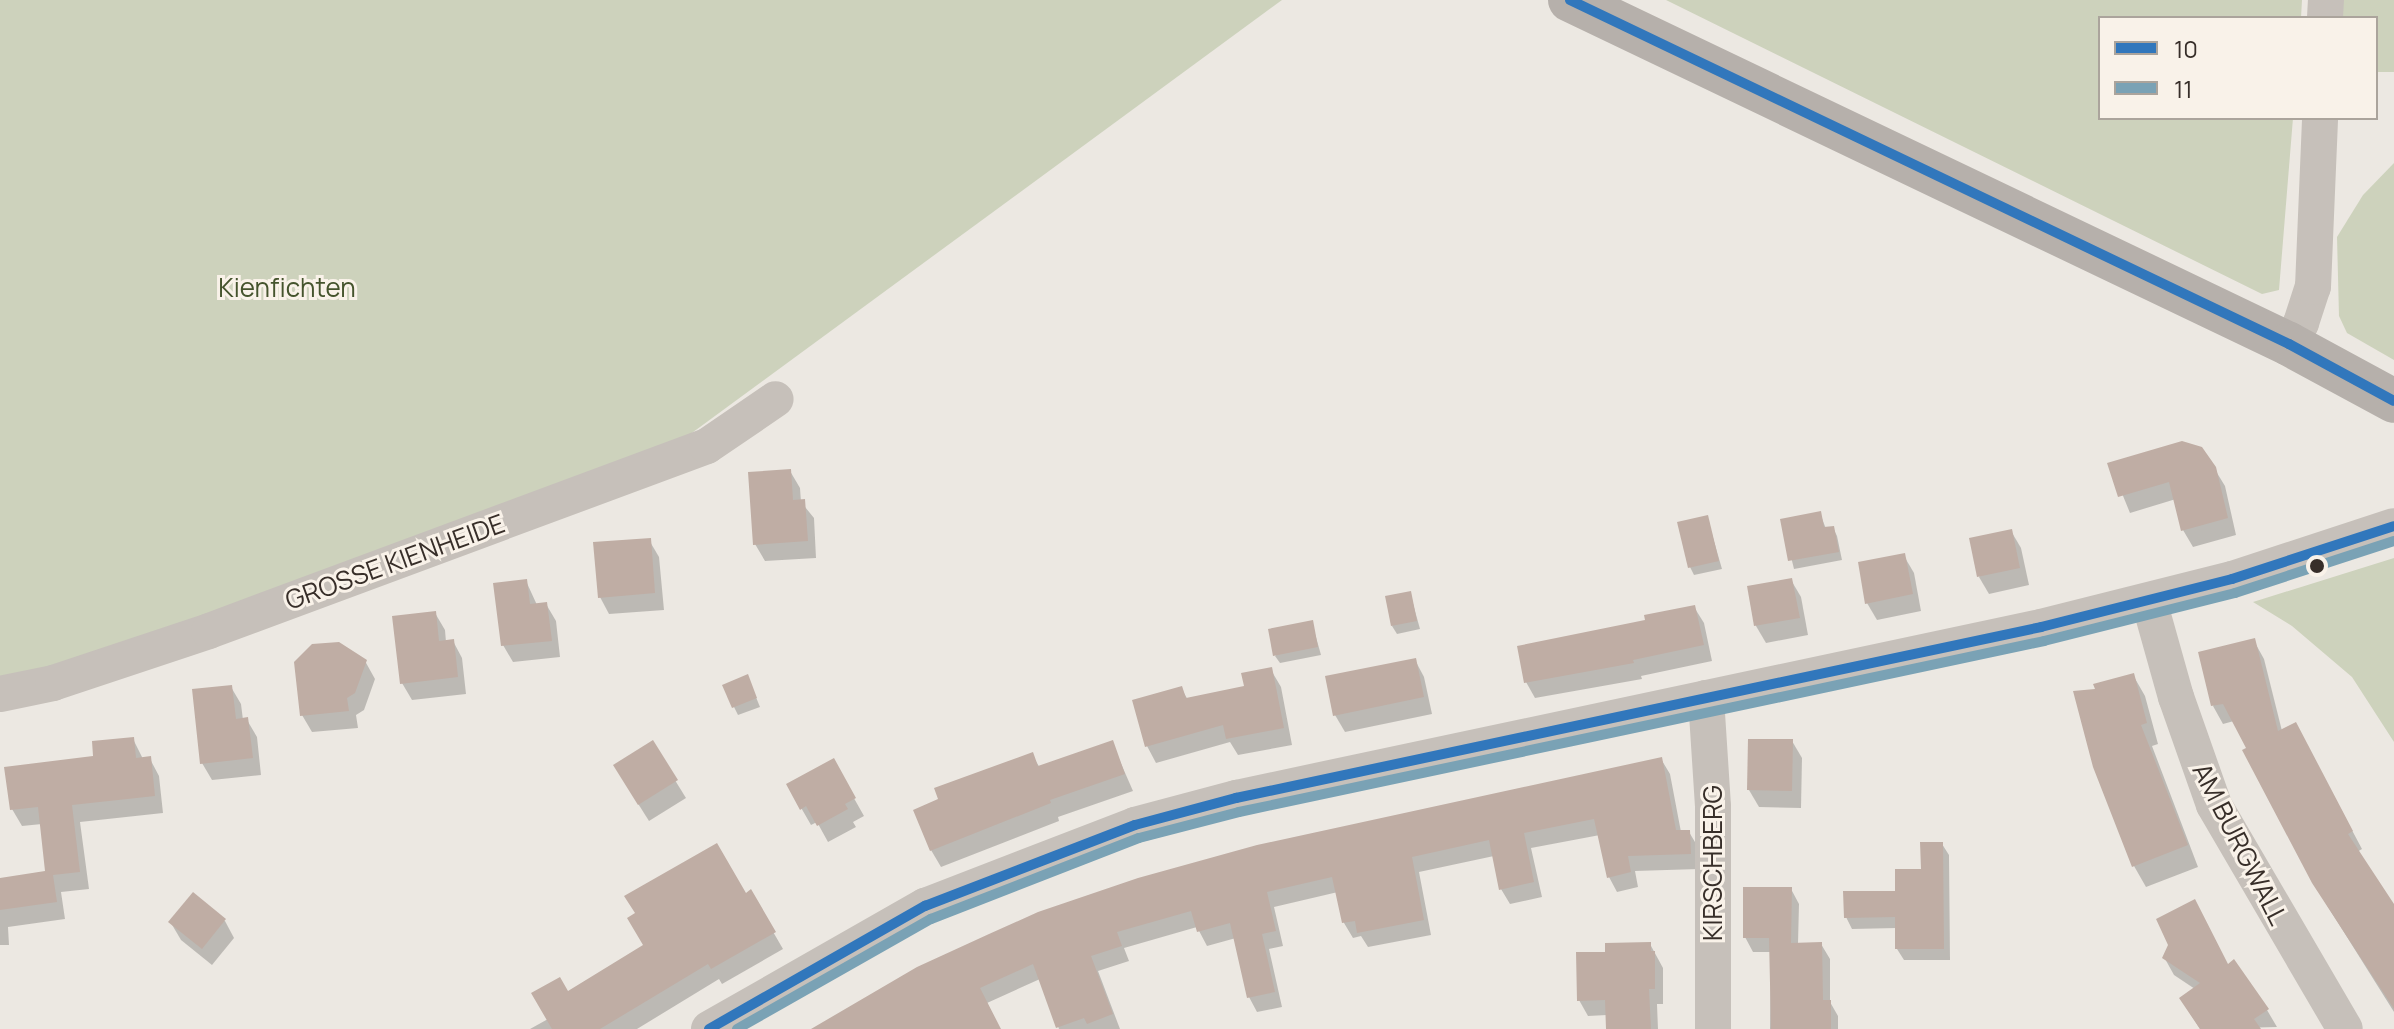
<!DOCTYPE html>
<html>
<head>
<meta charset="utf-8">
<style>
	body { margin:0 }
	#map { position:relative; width:2394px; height:1029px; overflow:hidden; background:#ece8e2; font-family:Manrope,sans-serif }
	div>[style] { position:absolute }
	.green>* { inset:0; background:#cdd2bc }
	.shadow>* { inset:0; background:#0003 }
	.building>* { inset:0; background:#bfada4 }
	.street>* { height:36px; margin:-18px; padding:0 18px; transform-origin:18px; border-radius:18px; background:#c6c0ba }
	.secondary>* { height:44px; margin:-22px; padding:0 22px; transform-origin:22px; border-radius:22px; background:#b6b0ab }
	.bus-1>* { height:10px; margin:-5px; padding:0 5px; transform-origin:5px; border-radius:5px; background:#3177bc }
	.bus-2>* { height:10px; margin:-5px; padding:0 5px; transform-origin:5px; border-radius:5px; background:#7aa2b5 }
	.dots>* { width:22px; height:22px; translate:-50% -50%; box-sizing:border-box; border:4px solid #f9f2e9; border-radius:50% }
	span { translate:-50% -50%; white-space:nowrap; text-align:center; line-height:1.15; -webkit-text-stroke:6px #f9f2e9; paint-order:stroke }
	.park-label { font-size:26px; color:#45542d }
	.street-label { font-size:26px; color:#372e29 }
	.legend { position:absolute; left:2098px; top:16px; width:280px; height:104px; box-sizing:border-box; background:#f9f2e9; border:2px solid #aba49c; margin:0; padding:10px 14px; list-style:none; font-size:24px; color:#372e29 }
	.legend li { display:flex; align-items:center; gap:16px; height:40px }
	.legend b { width:40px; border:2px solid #aba49c }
</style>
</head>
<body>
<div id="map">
	<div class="green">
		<i style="clip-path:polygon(0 0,1282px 0,670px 449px,217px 619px,0 683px)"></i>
		<i style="clip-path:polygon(1666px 0,2302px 0,2301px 18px,2100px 18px,2100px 118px,2293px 118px,2279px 290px,2262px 294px)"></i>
		<i style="clip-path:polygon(2338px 0,2394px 0,2394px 72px,2376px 72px,2376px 18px,2337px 18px)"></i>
		<i style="clip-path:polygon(2394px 163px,2394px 360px,2347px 333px,2339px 316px,2337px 237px,2363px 195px)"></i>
		<i style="clip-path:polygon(2394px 558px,2394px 742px,2352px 677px,2292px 626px,2253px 602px)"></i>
	</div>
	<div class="shadow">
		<i style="clip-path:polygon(2110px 464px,2214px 468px,2225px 486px,2236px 535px,2193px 547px,2183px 530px,2176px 499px,2130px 513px)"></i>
		<i style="clip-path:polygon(790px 471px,800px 488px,801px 502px,814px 518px,816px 558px,765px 561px,755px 544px)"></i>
		<i style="clip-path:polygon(1820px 513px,1826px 529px,1833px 528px,1837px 536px,1842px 560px,1794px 569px,1782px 520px)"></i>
		<i style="clip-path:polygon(1707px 517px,1722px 569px,1694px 575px,1690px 567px)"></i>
		<i style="clip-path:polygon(2011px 531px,2021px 548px,2029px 585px,1989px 594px,1979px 577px)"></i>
		<i style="clip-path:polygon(649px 540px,659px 557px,664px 610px,609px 614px,600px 597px)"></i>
		<i style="clip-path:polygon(1904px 556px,1914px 573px,1921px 611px,1877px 620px,1867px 603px)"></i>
		<i style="clip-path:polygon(1791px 580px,1801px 597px,1808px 635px,1766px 643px,1756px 626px,1749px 588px)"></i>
		<i style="clip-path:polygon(526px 581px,537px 605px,546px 604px,556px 621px,560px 657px,513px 662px,503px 645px)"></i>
		<i style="clip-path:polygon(1410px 593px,1420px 629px,1397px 634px,1392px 626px)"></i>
		<i style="clip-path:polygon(1694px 607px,1704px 623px,1712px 661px,1641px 676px,1642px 679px,1535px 698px,1526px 682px,1647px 622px)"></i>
		<i style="clip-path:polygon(435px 613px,445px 630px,446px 642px,453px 641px,462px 658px,466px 694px,412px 700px,402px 683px)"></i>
		<i style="clip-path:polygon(1312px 623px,1321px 655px,1280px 663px,1275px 656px)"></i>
		<i style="clip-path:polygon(2254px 641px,2264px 659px,2282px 731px,2305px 742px,2362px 849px,2357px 852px,2394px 907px,2394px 1012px,2325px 902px,2234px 721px,2223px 724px,2213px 706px)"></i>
		<i style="clip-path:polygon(1415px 660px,1424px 677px,1432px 714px,1345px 732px,1335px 715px)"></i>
		<i style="clip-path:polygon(365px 661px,375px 679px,364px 710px,356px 715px,358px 728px,312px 732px,302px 715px)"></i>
		<i style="clip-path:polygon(1271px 670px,1281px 687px,1292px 745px,1238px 755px,1230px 742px,1156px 763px,1147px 746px,1181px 688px,1188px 700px,1246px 688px)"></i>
		<i style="clip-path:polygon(2133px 675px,2145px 696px,2158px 744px,2152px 746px,2198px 867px,2146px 887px,2134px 866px,2097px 691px)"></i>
		<i style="clip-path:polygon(751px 685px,760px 707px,738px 715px,734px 707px)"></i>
		<i style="clip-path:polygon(231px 687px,241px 704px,243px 720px,247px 720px,257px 737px,261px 775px,212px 780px,202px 763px)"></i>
		<i style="clip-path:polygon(133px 739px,143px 759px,150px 759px,159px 776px,163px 813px,80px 822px,89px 889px,61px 892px,65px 919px,8px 927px,9px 945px,0 945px,0 879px,47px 873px,42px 824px,22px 826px,12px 809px)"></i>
		<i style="clip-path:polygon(1792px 741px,1802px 758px,1801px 808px,1759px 807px,1749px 790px)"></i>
		<i style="clip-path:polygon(652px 743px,686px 798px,649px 821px,625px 783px)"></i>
		<i style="clip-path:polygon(1112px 743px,1133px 791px,1058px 817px,1059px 821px,941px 867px,931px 850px,941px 801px,1032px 755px,1040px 768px)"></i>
		<i style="clip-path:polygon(1661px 759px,1670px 774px,1681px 832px,1689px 832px,1698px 847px,1699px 869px,1635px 871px,1638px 887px,1617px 892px,1609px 877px,1600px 835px,1531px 848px,1542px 897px,1510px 904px,1501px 889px,1494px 856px,1419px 872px,1431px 935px,1368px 947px,1361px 936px,1353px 938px,1344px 923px,1338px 892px,1274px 907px,1283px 946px,1269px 949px,1282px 1007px,1257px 1012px,1249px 997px,1236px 938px,1207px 946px,1197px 927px,1124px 948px,1129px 961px,1098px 971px,1120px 1029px,1059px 1029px,1040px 979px,987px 1003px,1000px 1029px,816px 1029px,918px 969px)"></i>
		<i style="clip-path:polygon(833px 761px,864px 816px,853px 822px,856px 827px,828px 842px,817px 822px,811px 825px,788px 785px)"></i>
		<i style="clip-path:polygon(1942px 844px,1949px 855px,1950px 960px,1904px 960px,1897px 949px,1897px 928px,1852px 929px,1846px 917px,1897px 893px,1923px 871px)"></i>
		<i style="clip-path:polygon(1791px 889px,1799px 904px,1798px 944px,1821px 944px,1830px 959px,1830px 1002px,1838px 1016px,1838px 1029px,1770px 1029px,1771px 952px,1753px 952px,1745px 937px)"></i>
		<i style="clip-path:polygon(750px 892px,783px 949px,722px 984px,719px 979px,637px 1029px,530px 1029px,548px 1019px,567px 994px,646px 946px)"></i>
		<i style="clip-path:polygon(225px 921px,234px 938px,212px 965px,181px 940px,171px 923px)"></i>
		<i style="clip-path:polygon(1650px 944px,1663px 968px,1663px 1004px,1657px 1004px,1658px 1029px,1608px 1029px,1607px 1015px,1588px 1016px,1579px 1000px,1607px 954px)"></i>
		<i style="clip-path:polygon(2164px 957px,2228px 966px,2267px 1010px,2277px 1027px,2200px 1029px,2181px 999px,2195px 989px,2174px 975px)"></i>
	</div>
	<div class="building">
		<i style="clip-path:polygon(2182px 441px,2202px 447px,2216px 467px,2228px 518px,2181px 531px,2169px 482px,2118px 497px,2107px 463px)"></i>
		<i style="clip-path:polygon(791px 469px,793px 500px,805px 499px,808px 541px,753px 545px,748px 472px)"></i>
		<i style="clip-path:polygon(1821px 511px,1824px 527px,1834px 526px,1839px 552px,1788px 561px,1780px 519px)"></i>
		<i style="clip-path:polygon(1708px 515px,1719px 561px,1688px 568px,1677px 522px)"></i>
		<i style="clip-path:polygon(2012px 529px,2020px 568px,1977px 577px,1969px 538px)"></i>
		<i style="clip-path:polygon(651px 538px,655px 593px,598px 598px,593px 542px)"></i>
		<i style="clip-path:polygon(1905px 553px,1913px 594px,1865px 604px,1858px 562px)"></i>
		<i style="clip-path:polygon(1792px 578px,1800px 618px,1754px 626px,1747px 586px)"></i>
		<i style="clip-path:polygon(527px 579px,530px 604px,547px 602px,552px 641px,501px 646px,493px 583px)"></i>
		<i style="clip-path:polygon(1411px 591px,1417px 621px,1391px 626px,1385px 596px)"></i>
		<i style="clip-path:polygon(1695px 605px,1704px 645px,1633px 660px,1634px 663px,1524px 683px,1517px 646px,1645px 620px,1644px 615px)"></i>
		<i style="clip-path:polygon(436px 611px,439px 641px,454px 639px,458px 677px,400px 684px,392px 616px)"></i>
		<i style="clip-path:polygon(1313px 620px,1318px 647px,1273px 656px,1268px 629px)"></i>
		<i style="clip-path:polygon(2255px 638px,2278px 731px,2296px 722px,2353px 831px,2348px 834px,2394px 904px,2394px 1009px,2312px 883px,2242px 750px,2246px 748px,2223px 704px,2211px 706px,2198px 652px)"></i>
		<i style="clip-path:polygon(339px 642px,367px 660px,355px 693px,347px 698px,349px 711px,300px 716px,294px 662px,312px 644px)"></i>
		<i style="clip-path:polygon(1416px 658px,1424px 697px,1333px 716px,1325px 676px)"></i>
		<i style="clip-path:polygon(1272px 667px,1284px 728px,1226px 739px,1223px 725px,1145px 747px,1132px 700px,1182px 686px,1186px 698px,1244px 686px,1241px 673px)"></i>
		<i style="clip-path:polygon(2134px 673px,2147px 723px,2141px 725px,2188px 845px,2132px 867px,2093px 767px,2073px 691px,2095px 689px,2093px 684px)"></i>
		<i style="clip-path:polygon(748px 674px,757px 698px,732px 708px,722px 685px)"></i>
		<i style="clip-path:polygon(232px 685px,236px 719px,248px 717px,253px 758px,200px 764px,192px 689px)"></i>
		<i style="clip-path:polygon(134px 737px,136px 758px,151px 756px,155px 796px,72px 805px,80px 872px,53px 875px,57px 902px,0 910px,0 878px,45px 871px,38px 807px,10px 810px,4px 767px,93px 756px,92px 741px)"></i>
		<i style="clip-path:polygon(1748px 739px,1793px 739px,1792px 791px,1747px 790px)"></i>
		<i style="clip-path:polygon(653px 740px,678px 780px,638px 805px,613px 765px)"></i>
		<i style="clip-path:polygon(1113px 740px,1125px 774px,1050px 800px,1051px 803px,930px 851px,913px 810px,938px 799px,934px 788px,1033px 752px,1038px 766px)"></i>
		<i style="clip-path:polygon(1662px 757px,1676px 830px,1690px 830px,1691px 854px,1628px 856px,1631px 872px,1607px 878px,1594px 819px,1524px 833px,1534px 882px,1499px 890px,1489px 840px,1412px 857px,1424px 920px,1357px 933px,1355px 921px,1342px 923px,1332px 877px,1267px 892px,1276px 931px,1262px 934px,1275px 992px,1247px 998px,1230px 923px,1197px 932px,1191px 911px,1117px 932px,1122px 946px,1091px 956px,1113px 1014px,1087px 1024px,1084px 1018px,1056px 1028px,1033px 964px,980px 988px,1001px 1029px,811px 1029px,917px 967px,989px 934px,1038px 912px,1138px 878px,1257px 845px)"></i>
		<i style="clip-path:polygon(834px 758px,856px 798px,845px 804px,848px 809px,817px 826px,806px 806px,800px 810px,786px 784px)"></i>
		<i style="clip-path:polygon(1920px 842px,1943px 842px,1944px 949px,1895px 949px,1895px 917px,1844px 918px,1843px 891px,1895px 891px,1895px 869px,1921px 869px)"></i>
		<i style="clip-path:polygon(717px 843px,746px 893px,751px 889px,776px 932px,711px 969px,708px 964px,600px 1029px,552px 1029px,531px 993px,560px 977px,568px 991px,643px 945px,627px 918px,635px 913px,624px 896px)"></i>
		<i style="clip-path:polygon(1743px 887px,1792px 887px,1791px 943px,1822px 942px,1823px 1000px,1831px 1000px,1831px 1029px,1771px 1029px,1769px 938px,1743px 938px)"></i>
		<i style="clip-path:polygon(193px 892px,226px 919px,202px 949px,168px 922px)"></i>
		<i style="clip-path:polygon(2195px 899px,2228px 964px,2234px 959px,2269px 1009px,2254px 1019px,2261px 1029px,2200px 1029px,2179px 998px,2200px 983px,2162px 958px,2168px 945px,2156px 919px)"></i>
		<i style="clip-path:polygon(1651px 942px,1651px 951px,1655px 951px,1655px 989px,1649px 989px,1651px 1029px,1606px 1029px,1605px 1000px,1577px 1001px,1576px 952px,1605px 952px,1605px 943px)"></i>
	</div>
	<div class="street">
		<i style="left:2325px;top:18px;width:18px;rotate:-87deg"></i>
		<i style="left:2289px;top:344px;width:24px;rotate:-60deg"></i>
		<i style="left:2301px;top:323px;width:38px;rotate:-72deg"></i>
		<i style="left:2313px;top:287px;width:169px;rotate:-87.6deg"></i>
		<i style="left:2149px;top:601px;width:100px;rotate:74.3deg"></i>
		<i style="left:2176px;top:697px;width:114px;rotate:70.6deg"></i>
		<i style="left:2214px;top:805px;width:259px;rotate:59.7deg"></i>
		<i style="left:0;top:694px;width:54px;rotate:-11.7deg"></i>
		<i style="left:53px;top:683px;width:164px;rotate:-18.4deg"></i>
		<i style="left:209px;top:631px;width:531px;rotate:-20.38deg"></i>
		<i style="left:707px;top:446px;width:83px;rotate:-34.3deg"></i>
		<i style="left:1706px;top:698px;width:109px;rotate:86.3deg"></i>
		<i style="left:1713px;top:807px;width:222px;rotate:90deg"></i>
		<i style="left:709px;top:1029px;width:249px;rotate:-29.7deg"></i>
		<i style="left:925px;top:906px;width:225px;rotate:-21.1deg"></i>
		<i style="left:1135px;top:825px;width:105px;rotate:-15deg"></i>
		<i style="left:1236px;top:798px;width:823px;rotate:-11.99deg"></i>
		<i style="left:2041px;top:627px;width:197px;rotate:-14.1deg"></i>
		<i style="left:2232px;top:579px;width:170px;rotate:-18.1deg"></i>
	</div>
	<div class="secondary">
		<i style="left:1570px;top:0;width:797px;rotate:25.57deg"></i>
		<i style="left:2289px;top:344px;width:119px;rotate:28.5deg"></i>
	</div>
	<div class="bus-1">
		<i style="left:1570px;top:0;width:797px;rotate:25.57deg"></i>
		<i style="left:2289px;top:344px;width:119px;rotate:28.5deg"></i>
		<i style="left:709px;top:1029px;width:249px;rotate:-29.7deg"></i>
		<i style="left:925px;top:906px;width:225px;rotate:-21.1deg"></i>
		<i style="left:1135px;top:825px;width:105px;rotate:-15deg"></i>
		<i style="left:1236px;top:798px;width:823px;rotate:-11.99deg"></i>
		<i style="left:2041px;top:627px;width:197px;rotate:-14.1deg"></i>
		<i style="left:2232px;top:579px;width:170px;rotate:-18.1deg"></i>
	</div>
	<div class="bus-2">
		<i style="left:737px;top:1029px;width:223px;rotate:-29.6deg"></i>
		<i style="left:931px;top:919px;width:223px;rotate:-21.3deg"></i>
		<i style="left:1139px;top:838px;width:103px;rotate:-14.6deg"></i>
		<i style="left:1239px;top:812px;width:823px;rotate:-11.99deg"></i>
		<i style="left:2044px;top:641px;width:197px;rotate:-14.1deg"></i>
		<i style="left:2235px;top:593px;width:167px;rotate:-18.1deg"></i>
	</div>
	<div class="dots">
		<i style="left:2317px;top:566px;background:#372e29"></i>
	</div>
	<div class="park-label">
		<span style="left:287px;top:288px">Kienfichten</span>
	</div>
	<div class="street-label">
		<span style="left:395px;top:562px;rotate:-20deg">GROSSE KIENHEIDE</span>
		<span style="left:2240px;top:844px;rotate:63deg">AM BURGWALL</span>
		<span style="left:1713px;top:863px;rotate:-90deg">KIRSCHBERG</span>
	</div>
	<ul class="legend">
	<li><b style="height:10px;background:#3177bc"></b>10</li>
	<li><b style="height:10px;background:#7aa2b5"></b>11</li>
	</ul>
</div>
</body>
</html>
